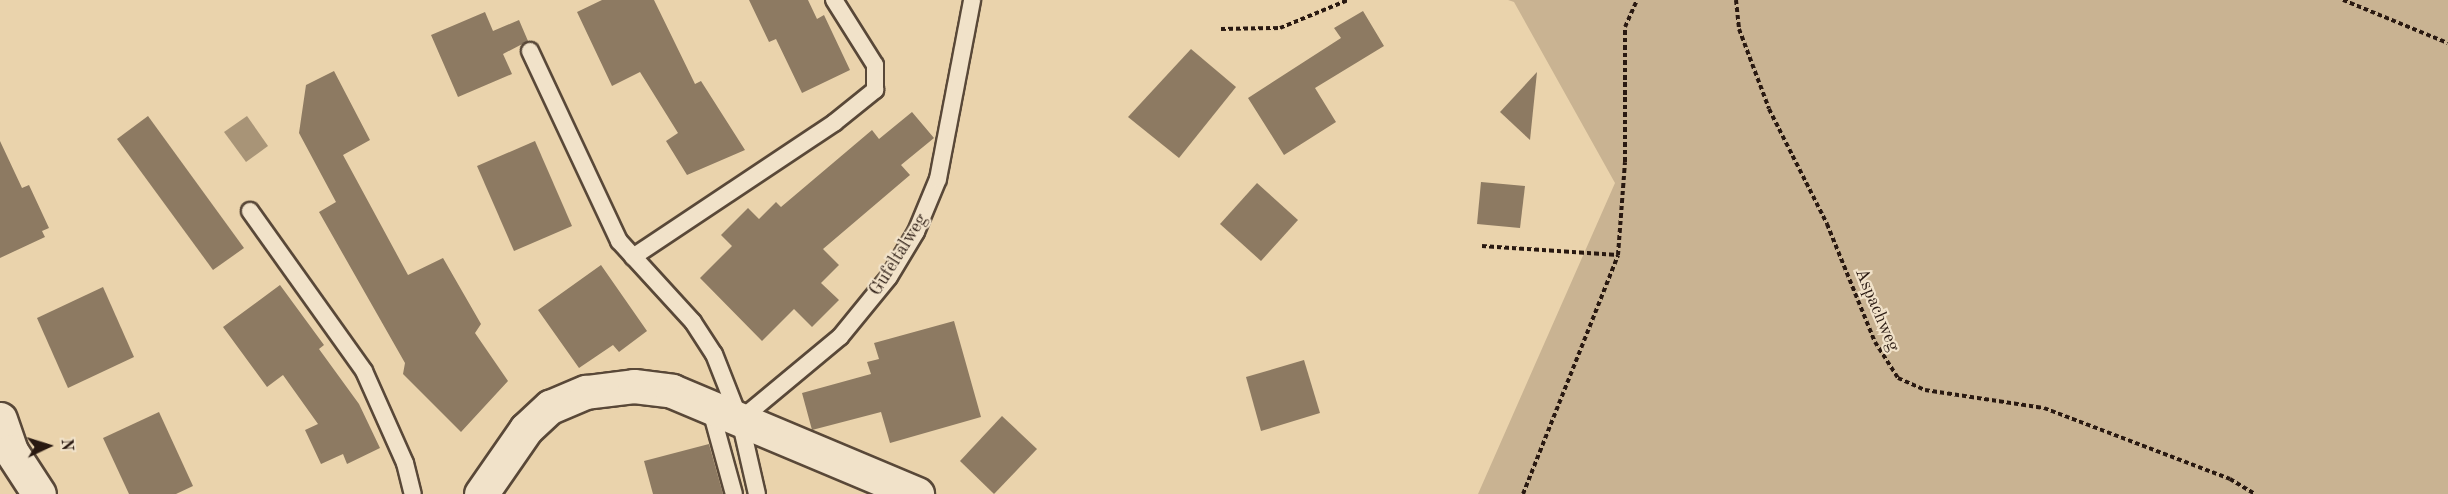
<!DOCTYPE html>
<html>
<head>
<meta charset="utf-8">
<style>
	body { margin:0 }
	#map { position:relative; width:2448px; height:494px; overflow:hidden; background:#ead3ac; font-family:"Old Standard TT",serif }
	div>[style] { position:absolute }
	.green>* { inset:0; background:#c9b392 }
	.water>* { inset:0; background:#a89477 }
	.building>* { inset:0; background:#8d7a62 }
	.path>* { height:4px; margin-top:-2px; transform-origin:0; background:repeating-linear-gradient(90deg,#291911 0 4.5px,transparent 0 7.5px) }
	.roads { filter:drop-shadow(2px 0 #594838) drop-shadow(-2px 0 #594838) drop-shadow(0 2px #594838) drop-shadow(0 -2px #594838) }
	.service>* { height:16px; margin:-8px; padding:0 8px; transform-origin:8px; border-radius:8px; background:#f1e2c9 }
	.minor>* { height:33px; margin:-16.5px; padding:0 16.5px; transform-origin:16.5px; border-radius:16.5px; background:#f1e2c9 }
	span { translate:-50% -50%; white-space:nowrap; text-align:center; line-height:1.15; -webkit-text-stroke:4.5px #f1e2c9; paint-order:stroke }
	.street-label { font-size:18px; color:#291911 }
	.north { position:absolute; left:18px; top:416px; width:60px; height:60px; -webkit-text-stroke:4px #f1e2c9; paint-order:stroke; rotate:86deg; font-size:16px; font-weight:700; line-height:24px; text-align:center; color:#291911 }
	.north::after { content:''; display:block; margin:auto; width:21px; height:27px; background:#291911; clip-path:polygon(50% 0,100% 100%,50% 72%,0 100%) }
</style>
</head>
<body>
<div id="map">
	<div class="green">
		<i style="clip-path:polygon(1508px 0,2448px 0,2448px 494px,1478px 494px,1615px 183px,1514px 2px)"></i>
	</div>
	<div class="water">
		<i style="clip-path:polygon(247px 116px,268px 146px,246px 162px,224px 132px)"></i>
	</div>
	<div class="building">
		<i style="clip-path:polygon(602px 0,654px 0,695px 84px,701px 81px,745px 150px,687px 175px,666px 141px,678px 133px,640px 72px,612px 86px,577px 12px)"></i>
		<i style="clip-path:polygon(749px 0,808px 0,817px 19px,824px 15px,850px 70px,802px 93px,776px 39px,769px 42px)"></i>
		<i style="clip-path:polygon(1363px 11px,1384px 46px,1315px 88px,1336px 122px,1284px 155px,1248px 98px,1341px 38px,1334px 28px)"></i>
		<i style="clip-path:polygon(485px 12px,493px 31px,519px 20px,528px 41px,503px 54px,512px 74px,458px 97px,431px 35px)"></i>
		<i style="clip-path:polygon(1191px 49px,1236px 87px,1179px 158px,1128px 117px)"></i>
		<i style="clip-path:polygon(334px 71px,370px 140px,343px 155px,408px 275px,443px 258px,481px 324px,475px 333px,508px 381px,461px 432px,403px 374px,405px 363px,319px 212px,336px 202px,299px 133px,306px 85px)"></i>
		<i style="clip-path:polygon(1537px 72px,1530px 140px,1500px 112px)"></i>
		<i style="clip-path:polygon(912px 112px,934px 138px,901px 165px,910px 175px,823px 249px,839px 265px,821px 283px,839px 300px,812px 327px,794px 309px,762px 341px,700px 278px,732px 246px,721px 235px,748px 208px,759px 219px,776px 202px,781px 207px,872px 130px,879px 139px)"></i>
		<i style="clip-path:polygon(148px 116px,244px 248px,213px 270px,117px 139px)"></i>
		<i style="clip-path:polygon(0 141px,22px 188px,29px 185px,49px 228px,42px 231px,45px 237px,0 258px)"></i>
		<i style="clip-path:polygon(535px 141px,572px 226px,514px 251px,477px 166px)"></i>
		<i style="clip-path:polygon(1481px 182px,1525px 186px,1520px 228px,1477px 224px)"></i>
		<i style="clip-path:polygon(1257px 183px,1298px 220px,1261px 261px,1220px 224px)"></i>
		<i style="clip-path:polygon(601px 265px,647px 331px,619px 352px,613px 345px,579px 368px,538px 310px)"></i>
		<i style="clip-path:polygon(280px 285px,324px 345px,319px 349px,359px 404px,380px 448px,347px 464px,343px 454px,321px 464px,305px 430px,318px 424px,283px 375px,267px 387px,223px 327px)"></i>
		<i style="clip-path:polygon(103px 287px,134px 357px,68px 388px,37px 318px)"></i>
		<i style="clip-path:polygon(954px 321px,981px 417px,890px 443px,881px 412px,812px 430px,802px 393px,871px 374px,867px 362px,879px 359px,874px 343px)"></i>
		<i style="clip-path:polygon(1304px 360px,1320px 413px,1261px 431px,1246px 377px)"></i>
		<i style="clip-path:polygon(159px 412px,193px 486px,176px 494px,129px 494px,103px 438px)"></i>
		<i style="clip-path:polygon(1002px 416px,1037px 449px,994px 494px,960px 461px)"></i>
		<i style="clip-path:polygon(709px 444px,723px 494px,653px 494px,644px 461px)"></i>
	</div>
	<div class="path">
		<i style="left:1736px;top:0;width:29px;rotate:84deg"></i>
		<i style="left:1739px;top:29px;width:85px;rotate:69.4deg"></i>
		<i style="left:1769px;top:109px;width:129px;rotate:63.2deg"></i>
		<i style="left:1827px;top:224px;width:127px;rotate:67.9deg"></i>
		<i style="left:1875px;top:342px;width:43px;rotate:57.4deg"></i>
		<i style="left:1898px;top:378px;width:30px;rotate:24deg"></i>
		<i style="left:1925px;top:390px;width:120px;rotate:8.6deg"></i>
		<i style="left:2044px;top:408px;width:199px;rotate:20.9deg"></i>
		<i style="left:2230px;top:479px;width:29px;rotate:31deg"></i>
		<i style="left:2343px;top:0;width:113px;rotate:22.3deg"></i>
		<i style="left:1221px;top:29px;width:59px;rotate:-1deg"></i>
		<i style="left:1280px;top:28px;width:74px;rotate:-22.4deg"></i>
		<i style="left:1482px;top:246px;width:136px;rotate:3.8deg"></i>
		<i style="left:1523px;top:494px;width:257px;rotate:-68.3deg"></i>
		<i style="left:1618px;top:255px;width:93px;rotate:-85.7deg"></i>
		<i style="left:1625px;top:162px;width:135px;rotate:-90deg"></i>
		<i style="left:1625px;top:27px;width:30px;rotate:-66deg"></i>
	</div>
	<div class="roads">
		<div class="service">
			<i style="left:530px;top:51px;width:210px;rotate:64.9deg"></i>
			<i style="left:619px;top:241px;width:110px;rotate:47.6deg"></i>
			<i style="left:693px;top:322px;width:38px;rotate:57deg"></i>
			<i style="left:714px;top:354px;width:71px;rotate:68.5deg"></i>
			<i style="left:740px;top:420px;width:76px;rotate:77.1deg"></i>
			<i style="left:250px;top:211px;width:196px;rotate:54.5deg"></i>
			<i style="left:364px;top:371px;width:101px;rotate:66deg"></i>
			<i style="left:405px;top:463px;width:32px;rotate:76deg"></i>
			<i style="left:633px;top:257px;width:242px;rotate:-33.7deg"></i>
			<i style="left:834px;top:123px;width:53px;rotate:-38.8deg"></i>
			<i style="left:875px;top:90px;width:25px;rotate:-90deg"></i>
			<i style="left:875px;top:65px;width:77px;rotate:-122.2deg"></i>
			<i style="left:710px;top:407px;width:90px;rotate:74.6deg"></i>
			<i style="left:740px;top:420px;width:130px;rotate:-39.7deg"></i>
			<i style="left:840px;top:337px;width:77px;rotate:-50.8deg"></i>
			<i style="left:889px;top:277px;width:52px;rotate:-59deg"></i>
			<i style="left:916px;top:232px;width:57px;rotate:-67.5deg"></i>
			<i style="left:938px;top:179px;width:182px;rotate:-79.2deg"></i>
		</div>
		<div class="minor">
			<i style="left:0;top:419px;width:34px;rotate:71deg"></i>
			<i style="left:11px;top:451px;width:51px;rotate:56.9deg"></i>
			<i style="left:481px;top:494px;width:79px;rotate:-55.3deg"></i>
			<i style="left:526px;top:429px;width:33px;rotate:-43deg"></i>
			<i style="left:550px;top:407px;width:39px;rotate:-23deg"></i>
			<i style="left:586px;top:392px;width:48px;rotate:-7.1deg"></i>
			<i style="left:634px;top:386px;width:38px;rotate:7deg"></i>
			<i style="left:672px;top:391px;width:266px;rotate:22.8deg"></i>
		</div>
	</div>
	<div class="street-label">
		<span style="left:899px;top:255px;rotate:-58deg">Gufeltalweg</span>
		<span style="left:1877px;top:310px;rotate:67deg">Aspachweg</span>
	</div>
	<div class="north">N</div>
</div>
</body>
</html>
